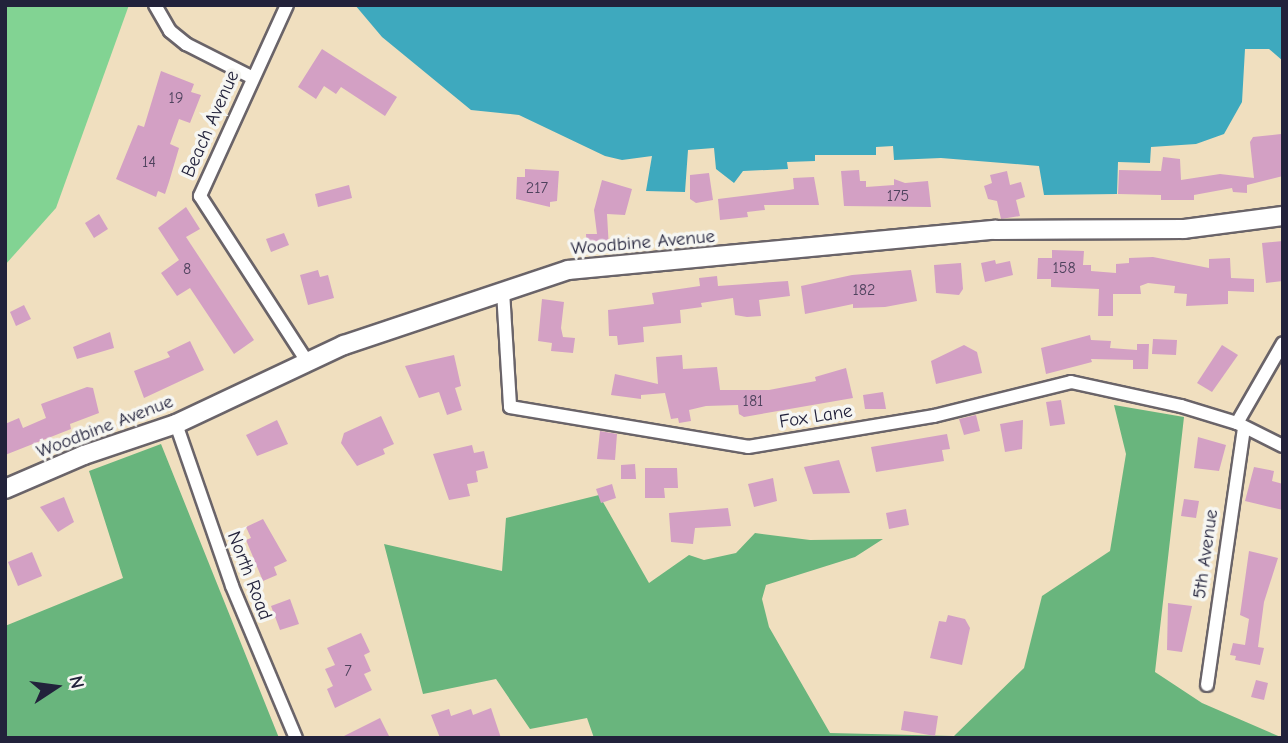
<!DOCTYPE html>
<html>
<head>
<meta charset="utf-8">
<style>
	body { margin:0 }
	#map { position:relative; width:1288px; height:743px; overflow:hidden; background:#f0dfbf; font-family:"Comic Neue",sans-serif }
	div>[style] { position:absolute }
	.green>* { inset:0; background:#82d393 }
	.forest>* { inset:0; background:#69b57d }
	.water>* { inset:0; background:#3ea9be }
	.building>* { inset:0; background:#d3a0c4 }
	.roads { filter:drop-shadow(2px 0 #6a6469) drop-shadow(-2px 0 #6a6469) drop-shadow(0 2px #6a6469) drop-shadow(0 -2px #6a6469) }
	.street>* { height:12px; margin:-6px; padding:0 6px; transform-origin:6px; border-radius:6px; background:#fff }
	.secondary>* { height:18px; margin:-9px; padding:0 9px; transform-origin:9px; border-radius:9px; background:#fff }
	span { translate:-50% -50%; white-space:nowrap; text-align:center; line-height:1.15; -webkit-text-stroke:7px #f6f6f2; paint-order:stroke }
	.number-label { font-size:16px; color:#4e425d }
	.number-label span { -webkit-text-stroke-width:0 }
	.street-label { font-size:19px; color:#22223b }
	.frame { position:absolute; inset:0; border:7px solid #22223b; pointer-events:none }
	.north { position:absolute; left:21px; top:652px; width:70px; height:70px; -webkit-text-stroke:5px #f6f6f2; paint-order:stroke; rotate:77deg; font-size:19px; font-weight:700; line-height:28px; text-align:center; color:#22223b }
	.north::after { content:''; display:block; margin:auto; width:24px; height:32px; background:#22223b; clip-path:polygon(50% 0,100% 100%,50% 72%,0 100%) }
</style>
</head>
<body>
<div id="map">
	<div class="green">
		<i style="clip-path:polygon(5px 5px,129px 5px,56px 208px,5px 265px)"></i>
	</div>
	<div class="forest">
		<i style="clip-path:polygon(1114px 405px,1184px 417px,1155px 672px,1202px 703px,1283px 738px,594px 738px,587px 718px,530px 729px,496px 679px,423px 694px,384px 544px,502px 571px,506px 518px,599px 495px,649px 583px,689px 555px,704px 560px,736px 553px,755px 533px,810px 540px,883px 539px,855px 557px,766px 585px,762px 599px,769px 627px,830px 733px,954px 736px,1024px 668px,1042px 596px,1110px 551px,1126px 454px)"></i>
		<i style="clip-path:polygon(161px 444px,279px 738px,5px 738px,5px 626px,123px 578px,89px 471px)"></i>
	</div>
	<div class="water">
		<i style="clip-path:polygon(355px 5px,1283px 5px,1283px 61px,1269px 49px,1245px 49px,1242px 102px,1224px 134px,1196px 144px,1151px 147px,1150px 163px,1118px 162px,1117px 194px,1044px 195px,1039px 166px,941px 158px,894px 160px,893px 146px,876px 147px,876px 155px,815px 155px,815px 161px,787px 162px,788px 169px,743px 171px,734px 183px,716px 169px,714px 148px,688px 150px,685px 192px,646px 191px,652px 156px,622px 160px,605px 156px,519px 115px,471px 110px,382px 37px)"></i>
	</div>
	<div class="building">
		<i style="clip-path:polygon(322px 49px,397px 97px,385px 116px,341px 87px,336px 94px,324px 86px,316px 99px,298px 87px)"></i>
		<i style="clip-path:polygon(161px 71px,194px 84px,191px 92px,201px 95px,190px 123px,179px 119px,170px 144px,179px 148px,169px 182px,165px 194px,158px 191px,156px 197px,116px 179px,138px 125px,144px 127px)"></i>
		<i style="clip-path:polygon(1281px 134px,1283px 176px,1247px 185px,1247px 193px,1233px 192px,1232px 188px,1194px 195px,1194px 200px,1161px 200px,1161px 195px,1118px 194px,1119px 170px,1161px 171px,1163px 157px,1180px 159px,1181px 180px,1220px 174px,1254px 178px,1250px 142px,1253px 137px)"></i>
		<i style="clip-path:polygon(525px 169px,559px 171px,557px 201px,550px 202px,550px 207px,516px 199px,517px 177px,525px 177px)"></i>
		<i style="clip-path:polygon(859px 170px,860px 181px,866px 181px,866px 187px,894px 185px,894px 179px,905px 183px,928px 181px,931px 207px,844px 206px,841px 171px)"></i>
		<i style="clip-path:polygon(1007px 171px,1010px 185px,1021px 182px,1025px 197px,1016px 200px,1020px 216px,1001px 219px,997px 201px,988px 199px,984px 186px,992px 183px,990px 175px)"></i>
		<i style="clip-path:polygon(709px 173px,713px 200px,696px 203px,690px 199px,690px 175px)"></i>
		<i style="clip-path:polygon(814px 177px,819px 205px,764px 205px,765px 210px,747px 212px,748px 217px,720px 220px,718px 199px,789px 190px,794px 189px,793px 178px)"></i>
		<i style="clip-path:polygon(602px 180px,632px 189px,625px 215px,607px 214px,609px 249px,587px 251px,586px 234px,597px 234px,594px 210px)"></i>
		<i style="clip-path:polygon(349px 185px,352px 198px,318px 207px,315px 194px)"></i>
		<i style="clip-path:polygon(186px 207px,200px 229px,186px 237px,254px 340px,234px 354px,190px 288px,177px 296px,161px 273px,179px 260px,158px 228px)"></i>
		<i style="clip-path:polygon(99px 214px,108px 229px,94px 238px,85px 223px)"></i>
		<i style="clip-path:polygon(284px 233px,289px 245px,271px 252px,266px 239px)"></i>
		<i style="clip-path:polygon(1283px 241px,1283px 281px,1266px 283px,1262px 243px)"></i>
		<i style="clip-path:polygon(1052px 250px,1084px 251px,1083px 265px,1091px 265px,1091px 271px,1116px 273px,1116px 264px,1129px 263px,1129px 258px,1153px 257px,1209px 268px,1209px 259px,1230px 258px,1231px 278px,1254px 279px,1254px 292px,1228px 291px,1228px 304px,1186px 306px,1187px 294px,1174px 293px,1175px 286px,1148px 283px,1140px 286px,1141px 294px,1113px 294px,1113px 316px,1098px 316px,1099px 289px,1051px 287px,1051px 279px,1037px 279px,1038px 258px,1052px 258px)"></i>
		<i style="clip-path:polygon(995px 260px,996px 264px,1010px 261px,1013px 275px,985px 282px,981px 263px)"></i>
		<i style="clip-path:polygon(961px 263px,963px 289px,959px 295px,936px 293px,934px 265px)"></i>
		<i style="clip-path:polygon(318px 270px,320px 277px,328px 275px,334px 298px,308px 305px,300px 275px)"></i>
		<i style="clip-path:polygon(911px 270px,917px 301px,885px 307px,853px 308px,853px 304px,805px 314px,801px 286px,852px 275px)"></i>
		<i style="clip-path:polygon(717px 276px,718px 286px,788px 281px,790px 296px,759px 300px,761px 316px,747px 317px,735px 315px,733px 298px,701px 303px,702px 307px,680px 310px,681px 323px,643px 327px,644px 342px,618px 345px,617px 336px,609px 336px,608px 310px,654px 304px,652px 293px,700px 286px,699px 278px)"></i>
		<i style="clip-path:polygon(542px 299px,564px 302px,561px 328px,563px 337px,575px 338px,573px 353px,551px 351px,552px 343px,538px 341px)"></i>
		<i style="clip-path:polygon(24px 305px,31px 319px,16px 326px,10px 312px)"></i>
		<i style="clip-path:polygon(110px 332px,114px 348px,77px 359px,73px 347px)"></i>
		<i style="clip-path:polygon(1090px 335px,1091px 340px,1111px 341px,1110px 348px,1137px 350px,1137px 344px,1149px 344px,1148px 369px,1133px 369px,1133px 360px,1091px 359px,1092px 362px,1046px 374px,1041px 348px)"></i>
		<i style="clip-path:polygon(1153px 339px,1177px 340px,1176px 355px,1152px 354px)"></i>
		<i style="clip-path:polygon(190px 341px,204px 370px,144px 398px,134px 371px,170px 357px,167px 352px)"></i>
		<i style="clip-path:polygon(964px 345px,977px 352px,982px 373px,936px 384px,931px 361px)"></i>
		<i style="clip-path:polygon(1222px 345px,1238px 355px,1212px 392px,1197px 383px)"></i>
		<i style="clip-path:polygon(454px 355px,461px 386px,455px 388px,462px 410px,447px 415px,439px 392px,419px 398px,405px 366px)"></i>
		<i style="clip-path:polygon(682px 355px,683px 369px,717px 367px,720px 390px,769px 390px,816px 381px,815px 377px,846px 368px,853px 398px,744px 417px,739px 414px,738px 405px,706px 406px,689px 410px,691px 421px,679px 423px,678px 418px,671px 419px,665px 393px,641px 395px,641px 399px,611px 395px,615px 374px,658px 384px,656px 357px)"></i>
		<i style="clip-path:polygon(87px 387px,93px 388px,99px 413px,70px 424px,71px 429px,5px 455px,5px 424px,19px 418px,23px 428px,46px 418px,41px 404px)"></i>
		<i style="clip-path:polygon(883px 392px,886px 409px,865px 409px,863px 395px)"></i>
		<i style="clip-path:polygon(1061px 400px,1065px 424px,1050px 426px,1046px 402px)"></i>
		<i style="clip-path:polygon(976px 415px,980px 431px,964px 435px,959px 419px)"></i>
		<i style="clip-path:polygon(381px 416px,394px 444px,383px 449px,385px 454px,357px 466px,341px 443px,344px 433px)"></i>
		<i style="clip-path:polygon(277px 420px,288px 444px,257px 456px,246px 435px)"></i>
		<i style="clip-path:polygon(1023px 420px,1022px 449px,1005px 452px,1000px 424px)"></i>
		<i style="clip-path:polygon(600px 431px,617px 434px,615px 460px,597px 459px)"></i>
		<i style="clip-path:polygon(947px 434px,950px 449px,942px 450px,944px 461px,876px 472px,871px 447px)"></i>
		<i style="clip-path:polygon(1198px 437px,1226px 445px,1219px 471px,1194px 468px)"></i>
		<i style="clip-path:polygon(472px 445px,474px 453px,484px 451px,488px 468px,476px 471px,478px 482px,467px 484px,470px 496px,449px 500px,433px 454px)"></i>
		<i style="clip-path:polygon(839px 460px,850px 493px,813px 494px,804px 467px)"></i>
		<i style="clip-path:polygon(635px 464px,636px 479px,621px 479px,621px 465px)"></i>
		<i style="clip-path:polygon(1254px 467px,1274px 471px,1272px 481px,1283px 484px,1283px 510px,1245px 501px)"></i>
		<i style="clip-path:polygon(645px 468px,677px 468px,678px 488px,664px 488px,665px 498px,645px 498px)"></i>
		<i style="clip-path:polygon(773px 478px,777px 501px,754px 507px,748px 484px)"></i>
		<i style="clip-path:polygon(612px 484px,616px 498px,601px 503px,596px 489px)"></i>
		<i style="clip-path:polygon(64px 497px,74px 522px,58px 532px,40px 507px)"></i>
		<i style="clip-path:polygon(1184px 499px,1199px 501px,1196px 518px,1181px 516px)"></i>
		<i style="clip-path:polygon(728px 508px,731px 526px,695px 528px,693px 544px,671px 542px,669px 513px)"></i>
		<i style="clip-path:polygon(906px 509px,909px 525px,889px 529px,886px 513px)"></i>
		<i style="clip-path:polygon(263px 519px,287px 561px,274px 567px,277px 575px,263px 581px,246px 540px,251px 538px,246px 527px)"></i>
		<i style="clip-path:polygon(1249px 551px,1278px 558px,1264px 602px,1258px 647px,1264px 648px,1260px 665px,1235px 660px,1236px 656px,1230px 655px,1233px 643px,1245px 645px,1249px 619px,1240px 615px)"></i>
		<i style="clip-path:polygon(32px 552px,42px 576px,18px 586px,8px 562px)"></i>
		<i style="clip-path:polygon(290px 599px,299px 624px,280px 630px,271px 606px)"></i>
		<i style="clip-path:polygon(1168px 603px,1192px 606px,1182px 652px,1167px 650px)"></i>
		<i style="clip-path:polygon(948px 615px,965px 619px,970px 628px,962px 665px,930px 658px,939px 621px,946px 622px)"></i>
		<i style="clip-path:polygon(361px 633px,370px 652px,364px 655px,371px 671px,364px 674px,372px 690px,335px 708px,327px 689px,333px 686px,325px 669px,335px 665px,327px 648px)"></i>
		<i style="clip-path:polygon(1256px 680px,1268px 683px,1264px 700px,1251px 697px)"></i>
		<i style="clip-path:polygon(491px 708px,501px 738px,440px 738px,431px 715px,449px 709px,451px 716px,471px 709px,473px 715px)"></i>
		<i style="clip-path:polygon(904px 711px,938px 716px,935px 736px,901px 730px)"></i>
		<i style="clip-path:polygon(380px 718px,390px 738px,340px 738px)"></i>
	</div>
	<div class="roads">
		<div class="street">
			<i style="left:155px;top:5px;width:30px;rotate:60deg"></i>
			<i style="left:170px;top:31px;width:21px;rotate:39deg"></i>
			<i style="left:186px;top:44px;width:75px;rotate:26.9deg"></i>
			<i style="left:287px;top:5px;width:210px;rotate:114.5deg"></i>
			<i style="left:200px;top:196px;width:195px;rotate:57.1deg"></i>
			<i style="left:503px;top:291px;width:116px;rotate:86.5deg"></i>
			<i style="left:510px;top:407px;width:241px;rotate:9.5deg"></i>
			<i style="left:748px;top:447px;width:189px;rotate:-9.5deg"></i>
			<i style="left:934px;top:416px;width:141px;rotate:-13.9deg"></i>
			<i style="left:1071px;top:382px;width:113px;rotate:12.3deg"></i>
			<i style="left:1181px;top:406px;width:59px;rotate:16.9deg"></i>
			<i style="left:1237px;top:423px;width:51px;rotate:26.6deg"></i>
			<i style="left:1237px;top:423px;width:92px;rotate:-60.1deg"></i>
			<i style="left:176px;top:424px;width:171px;rotate:70.9deg"></i>
			<i style="left:232px;top:586px;width:165px;rotate:67.2deg"></i>
			<i style="left:1207px;top:685px;width:259px;rotate:-81.8deg"></i>
		</div>
		<div class="secondary">
			<i style="left:5px;top:489px;width:86px;rotate:-23.3deg"></i>
			<i style="left:84px;top:455px;width:97px;rotate:-18.6deg"></i>
			<i style="left:176px;top:424px;width:186px;rotate:-25.2deg"></i>
			<i style="left:344px;top:345px;width:236px;rotate:-18.5deg"></i>
			<i style="left:568px;top:270px;width:429px;rotate:-5.4deg"></i>
			<i style="left:995px;top:230px;width:189px;rotate:-0.3deg"></i>
			<i style="left:1184px;top:229px;width:100px;rotate:-7.5deg"></i>
		</div>
	</div>
	<div class="number-label">
		<span style="left:176px;top:98px">19</span>
		<span style="left:149px;top:162px">14</span>
		<span style="left:537px;top:188px">217</span>
		<span style="left:898px;top:196px">175</span>
		<span style="left:1064px;top:268px">158</span>
		<span style="left:187px;top:269px">8</span>
		<span style="left:864px;top:290px">182</span>
		<span style="left:753px;top:401px">181</span>
		<span style="left:348px;top:671px">7</span>
	</div>
	<div class="street-label">
		<span style="left:211px;top:124px;rotate:-66deg">Beach Avenue</span>
		<span style="left:643px;top:243px;rotate:-5deg">Woodbine Avenue</span>
		<span style="left:816px;top:417px;rotate:-9deg">Fox Lane</span>
		<span style="left:105px;top:427px;rotate:-21deg">Woodbine Avenue</span>
		<span style="left:1206px;top:554px;rotate:-82deg">5th Avenue</span>
		<span style="left:249px;top:576px;rotate:69deg">North Road</span>
	</div>
	<div class="frame"></div>
	<div class="north">N</div>
</div>
</body>
</html>
